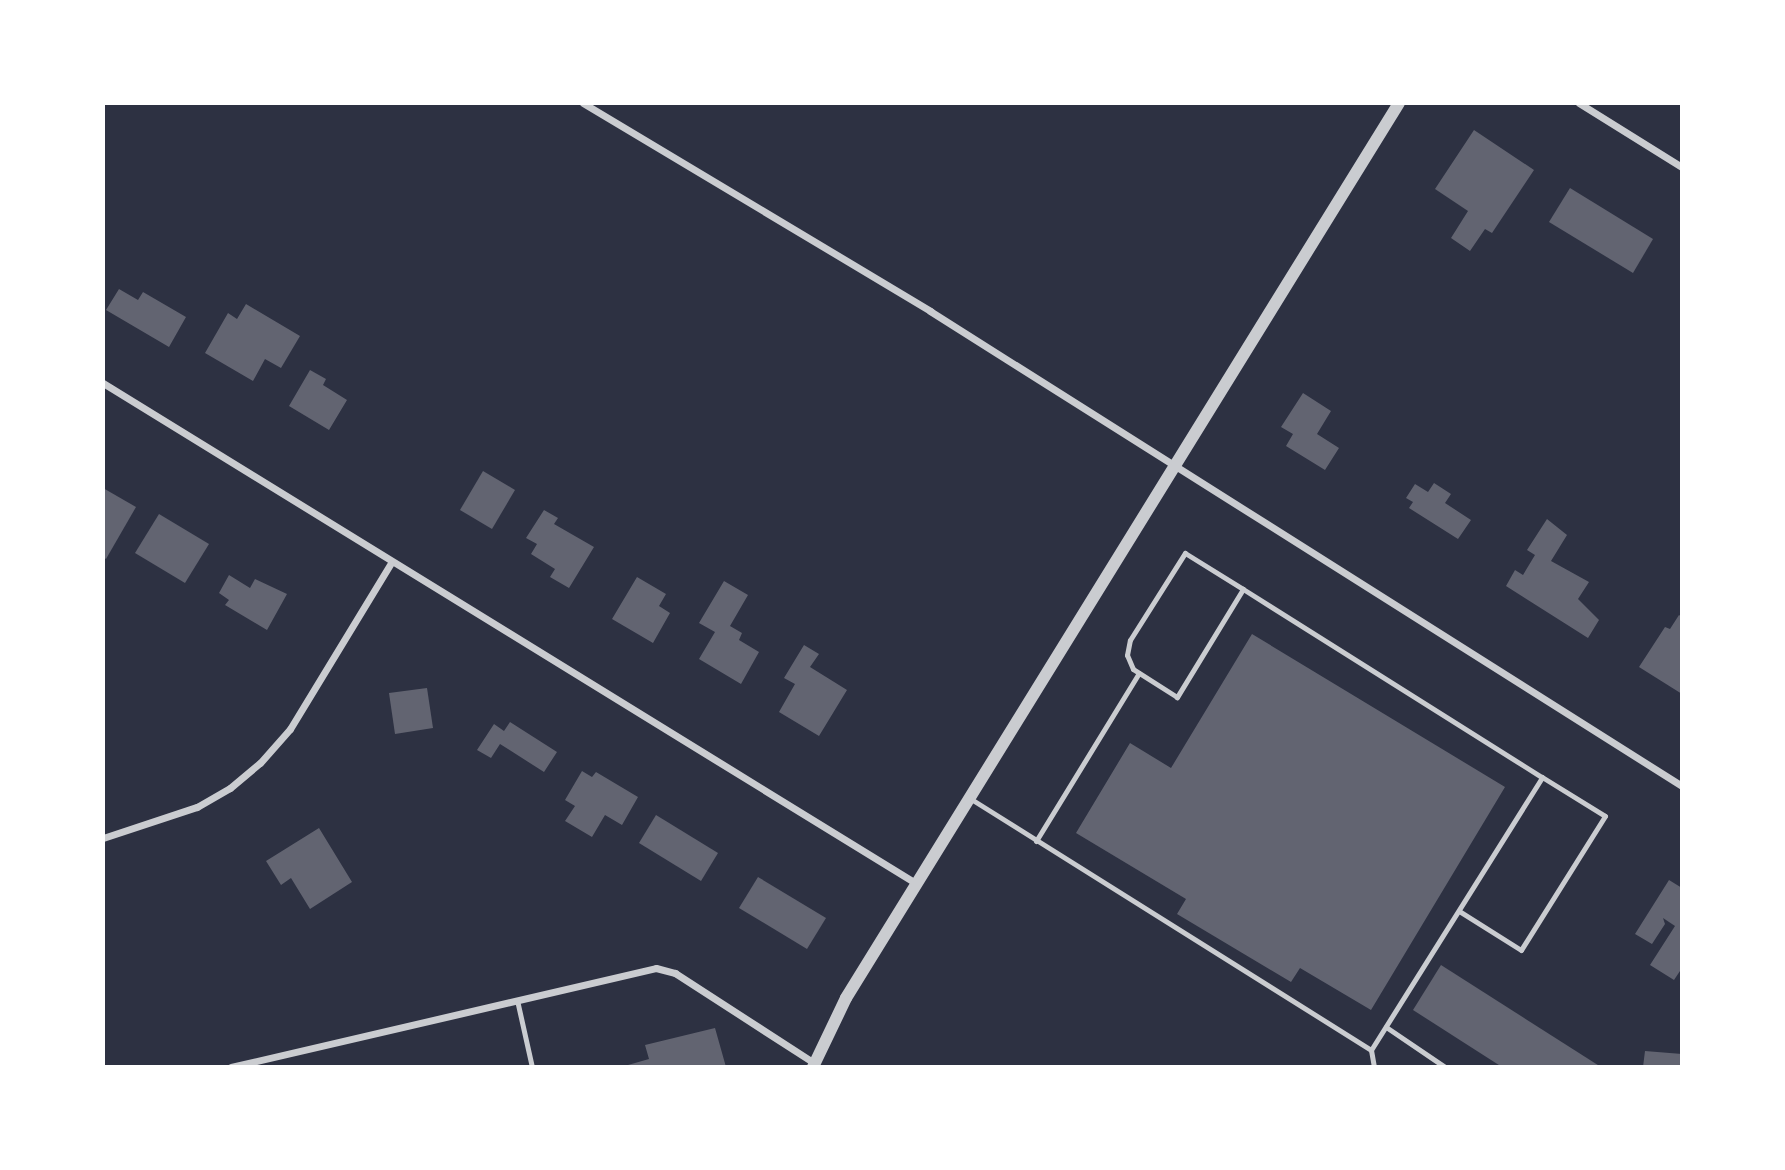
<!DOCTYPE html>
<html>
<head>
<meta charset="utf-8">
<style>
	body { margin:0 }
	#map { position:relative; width:1785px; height:1170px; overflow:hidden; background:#2d3142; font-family:Arial,sans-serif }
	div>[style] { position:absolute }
	.building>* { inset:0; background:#626471 }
	.service>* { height:5px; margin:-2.5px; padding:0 2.5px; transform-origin:2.5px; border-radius:2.5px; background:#caccd0 }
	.minor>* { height:7px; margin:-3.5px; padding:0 3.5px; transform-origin:3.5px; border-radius:3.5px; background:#caccd0 }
	.tertiary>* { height:12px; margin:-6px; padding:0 6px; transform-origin:6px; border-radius:6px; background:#caccd0 }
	span { translate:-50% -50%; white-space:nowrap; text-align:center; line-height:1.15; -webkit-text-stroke:5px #fff; paint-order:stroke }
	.frame { position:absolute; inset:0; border:105px solid #fff; pointer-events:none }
</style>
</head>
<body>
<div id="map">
	<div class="building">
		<i style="clip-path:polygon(1474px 130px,1534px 170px,1492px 233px,1485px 229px,1470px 251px,1451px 238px,1468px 211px,1435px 189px)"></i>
		<i style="clip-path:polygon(1570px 188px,1653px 239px,1633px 273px,1549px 222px)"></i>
		<i style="clip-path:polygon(119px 289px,138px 300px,143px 292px,186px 317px,169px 347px,106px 310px)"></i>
		<i style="clip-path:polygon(246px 304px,300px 336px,281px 368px,265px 359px,253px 381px,205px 353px,228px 313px,237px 319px)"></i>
		<i style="clip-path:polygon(310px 370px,326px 379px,323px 385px,347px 400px,329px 430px,289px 406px)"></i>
		<i style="clip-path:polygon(1303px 393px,1331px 411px,1317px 434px,1339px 448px,1325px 470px,1286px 446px,1293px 434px,1281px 427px)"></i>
		<i style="clip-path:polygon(483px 471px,515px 490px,492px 529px,460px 510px)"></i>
		<i style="clip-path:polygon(1434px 483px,1451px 494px,1445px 503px,1471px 520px,1458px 539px,1409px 508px,1413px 502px,1406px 498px,1415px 484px,1428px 492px)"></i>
		<i style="clip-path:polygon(103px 488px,136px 507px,106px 559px,103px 557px)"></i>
		<i style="clip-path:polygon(544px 510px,558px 518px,554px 524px,594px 547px,569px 588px,550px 577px,555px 569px,531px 554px,537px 544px,526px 538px)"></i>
		<i style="clip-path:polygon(159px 514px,209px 544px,185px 583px,135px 553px)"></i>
		<i style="clip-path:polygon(1547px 519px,1567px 535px,1551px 561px,1589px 582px,1578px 599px,1599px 620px,1588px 638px,1506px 586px,1515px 570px,1523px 575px,1535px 555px,1527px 550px)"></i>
		<i style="clip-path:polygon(229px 575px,250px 588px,255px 579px,287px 594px,267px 630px,225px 605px,229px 600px,219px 593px)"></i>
		<i style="clip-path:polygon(637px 577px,666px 594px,659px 606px,670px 613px,653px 643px,612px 619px)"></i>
		<i style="clip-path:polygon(724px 581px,748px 595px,730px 626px,742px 633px,739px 640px,759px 652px,741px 684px,699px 659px,715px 632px,699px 623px)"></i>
		<i style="clip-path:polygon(1679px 615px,1682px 617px,1682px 694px,1639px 667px,1665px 627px,1670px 629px)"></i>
		<i style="clip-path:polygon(1252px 634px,1505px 787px,1371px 1010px,1300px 968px,1291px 982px,1177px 914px,1186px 899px,1076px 833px,1130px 743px,1171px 768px)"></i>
		<i style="clip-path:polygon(804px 645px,819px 654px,810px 667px,847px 690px,819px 736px,779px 712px,795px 684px,784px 678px)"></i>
		<i style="clip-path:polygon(427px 688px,433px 728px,395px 734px,389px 693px)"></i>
		<i style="clip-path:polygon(510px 722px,557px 752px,544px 772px,500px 744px,491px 758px,477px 750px,494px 724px,504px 731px)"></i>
		<i style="clip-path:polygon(582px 771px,592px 777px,596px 772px,638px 797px,622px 825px,605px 815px,592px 837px,565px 821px,575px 806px,565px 800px)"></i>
		<i style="clip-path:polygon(656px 815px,718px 853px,701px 881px,639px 843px)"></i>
		<i style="clip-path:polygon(319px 828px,352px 882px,310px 909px,291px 878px,281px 885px,266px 861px)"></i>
		<i style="clip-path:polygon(758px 877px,826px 918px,807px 949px,739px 908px)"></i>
		<i style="clip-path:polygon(1669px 880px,1682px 888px,1682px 968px,1674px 980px,1650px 965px,1675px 926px,1663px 918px,1665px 924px,1652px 944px,1635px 934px)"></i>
		<i style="clip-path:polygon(1441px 965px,1601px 1067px,1502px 1067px,1413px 1010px)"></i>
		<i style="clip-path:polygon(715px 1028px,726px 1067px,621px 1067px,649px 1059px,645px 1045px)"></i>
		<i style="clip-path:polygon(1645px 1051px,1682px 1054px,1682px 1067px,1643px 1067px)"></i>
	</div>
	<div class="service">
		<i style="left:1243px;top:589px;width:127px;rotate:121.4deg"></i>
		<i style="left:1177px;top:697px;width:52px;rotate:-147.5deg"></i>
		<i style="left:1133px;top:669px;width:15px;rotate:-113deg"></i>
		<i style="left:1127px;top:655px;width:15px;rotate:-79deg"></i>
		<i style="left:1130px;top:640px;width:103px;rotate:-57.7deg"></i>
		<i style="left:1185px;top:553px;width:68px;rotate:31.8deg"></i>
		<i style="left:1243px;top:589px;width:353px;rotate:32.2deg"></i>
		<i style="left:1542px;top:777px;width:74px;rotate:31.8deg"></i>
		<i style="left:1605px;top:816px;width:158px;rotate:122.1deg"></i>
		<i style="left:1521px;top:950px;width:73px;rotate:-147.8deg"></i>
		<i style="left:971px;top:799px;width:472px;rotate:32.1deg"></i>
		<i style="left:1036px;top:841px;width:197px;rotate:-58.5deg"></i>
		<i style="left:517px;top:1000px;width:69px;rotate:77.4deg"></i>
		<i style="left:1386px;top:1027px;width:71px;rotate:34.1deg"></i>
		<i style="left:1374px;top:1067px;width:17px;rotate:-100deg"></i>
		<i style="left:1371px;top:1050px;width:322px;rotate:-57.9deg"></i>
	</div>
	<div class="minor">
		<i style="left:583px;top:103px;width:405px;rotate:30.9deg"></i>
		<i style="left:930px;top:311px;width:889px;rotate:32.28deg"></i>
		<i style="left:1579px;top:103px;width:121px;rotate:31.9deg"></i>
		<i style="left:103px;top:383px;width:956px;rotate:31.61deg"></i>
		<i style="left:103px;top:838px;width:99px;rotate:-18.3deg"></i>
		<i style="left:197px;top:807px;width:38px;rotate:-30deg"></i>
		<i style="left:230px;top:788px;width:39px;rotate:-40deg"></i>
		<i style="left:260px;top:763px;width:45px;rotate:-48.6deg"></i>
		<i style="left:290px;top:729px;width:194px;rotate:-58.7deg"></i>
		<i style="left:231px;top:1067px;width:436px;rotate:-13.1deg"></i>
		<i style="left:656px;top:968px;width:20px;rotate:15deg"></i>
		<i style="left:675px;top:973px;width:166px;rotate:32.9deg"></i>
	</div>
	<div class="tertiary">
		<i style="left:813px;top:1067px;width:76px;rotate:-64.4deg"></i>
		<i style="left:846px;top:998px;width:1052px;rotate:-58.29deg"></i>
	</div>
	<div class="frame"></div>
</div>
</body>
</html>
